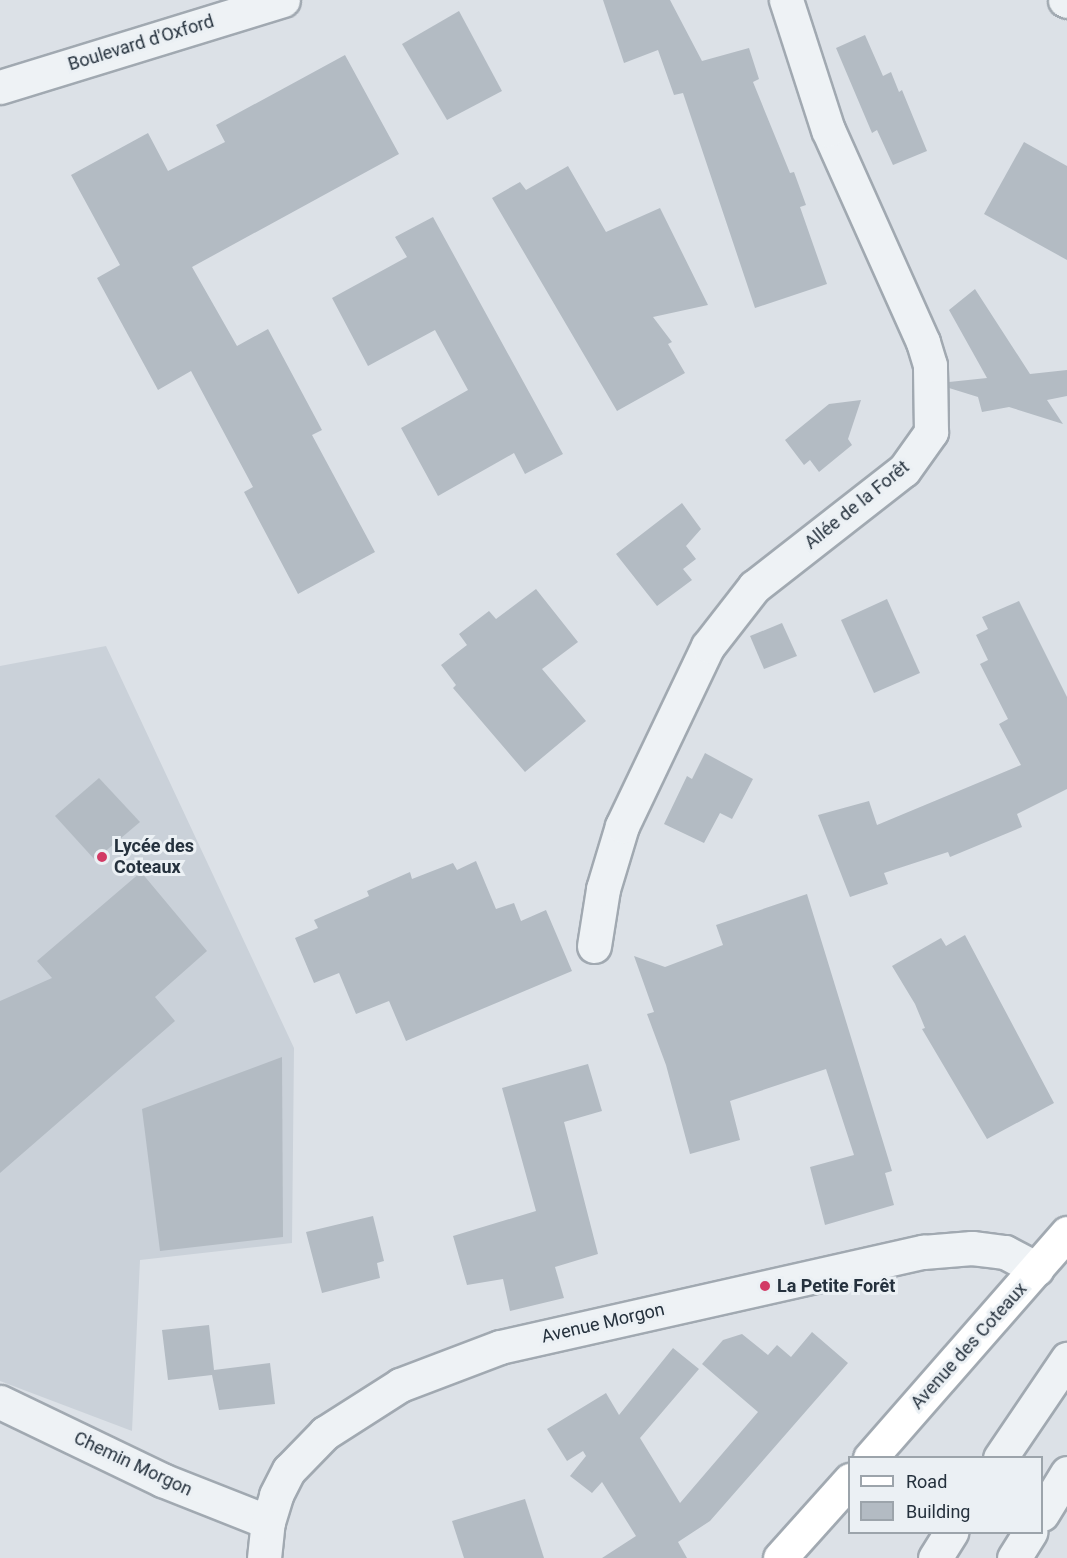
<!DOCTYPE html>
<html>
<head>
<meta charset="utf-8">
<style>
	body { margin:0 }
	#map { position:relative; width:1067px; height:1558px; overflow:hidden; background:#dce1e7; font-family:Roboto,sans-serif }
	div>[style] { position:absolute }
	.built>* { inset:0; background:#cad1d9 }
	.building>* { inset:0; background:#b3bbc3 }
	.roads { filter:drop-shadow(2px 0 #a1a9b1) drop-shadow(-2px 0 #a1a9b1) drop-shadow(0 2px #a1a9b1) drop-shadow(0 -2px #a1a9b1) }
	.street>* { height:33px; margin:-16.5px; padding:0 16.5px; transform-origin:16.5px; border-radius:16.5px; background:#eef2f5 }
	.secondary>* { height:33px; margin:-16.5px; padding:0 16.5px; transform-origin:16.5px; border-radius:16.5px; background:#fff }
	.dots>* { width:16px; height:16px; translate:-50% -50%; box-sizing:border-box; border:3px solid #ebf0f4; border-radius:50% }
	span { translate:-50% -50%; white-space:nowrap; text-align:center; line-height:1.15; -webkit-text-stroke:6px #ebf0f4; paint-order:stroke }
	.street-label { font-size:18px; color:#25313d }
	.poi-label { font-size:18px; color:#25313d; font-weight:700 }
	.left { translate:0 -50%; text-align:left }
	.legend { position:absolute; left:848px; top:1456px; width:195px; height:78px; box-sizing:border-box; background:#ebf0f4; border:2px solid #9ca4ab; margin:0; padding:8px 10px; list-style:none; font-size:18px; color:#25313d }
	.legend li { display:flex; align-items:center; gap:12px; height:30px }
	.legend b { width:30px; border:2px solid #9ca4ab }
</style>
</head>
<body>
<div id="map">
	<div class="built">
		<i style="clip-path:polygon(106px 646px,294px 1048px,292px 1243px,140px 1260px,132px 1431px,0 1381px,0 666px)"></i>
	</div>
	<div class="building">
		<i style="clip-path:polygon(603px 0,670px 0,702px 61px,749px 48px,759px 79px,753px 82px,790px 173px,794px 172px,806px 205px,800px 207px,827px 284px,755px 308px,683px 93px,674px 95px,658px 50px,624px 63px)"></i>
		<i style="clip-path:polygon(459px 11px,502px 91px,447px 120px,402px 44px)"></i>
		<i style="clip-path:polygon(865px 35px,883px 76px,891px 72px,899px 92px,902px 90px,927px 151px,893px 165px,877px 130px,872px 133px,836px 48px)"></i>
		<i style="clip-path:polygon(345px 55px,399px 154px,192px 267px,237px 346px,268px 329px,322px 430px,312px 435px,375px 552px,298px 594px,244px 492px,253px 487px,191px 371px,158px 390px,97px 278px,120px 265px,71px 175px,148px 133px,168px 171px,225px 142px,216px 125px)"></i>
		<i style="clip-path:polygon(1024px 142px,1067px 166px,1067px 260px,984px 214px)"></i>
		<i style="clip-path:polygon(568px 166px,606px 232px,660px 208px,708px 305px,653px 317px,672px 342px,668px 344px,685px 373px,617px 411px,492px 198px,520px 182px,526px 190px)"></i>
		<i style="clip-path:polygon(433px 217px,563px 454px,525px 474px,514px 453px,438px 496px,401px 428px,468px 390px,435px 330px,368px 366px,332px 298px,407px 257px,395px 237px)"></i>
		<i style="clip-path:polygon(975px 289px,1030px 374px,1067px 370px,1067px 396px,1047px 400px,1063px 424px,1009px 407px,982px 412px,978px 397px,949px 388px,949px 382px,987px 378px,949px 310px)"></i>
		<i style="clip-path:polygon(861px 400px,848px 439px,852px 445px,819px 472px,810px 460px,804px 465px,785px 440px,829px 404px)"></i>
		<i style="clip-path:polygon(682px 503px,701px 529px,686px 546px,696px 559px,683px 569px,692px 580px,657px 606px,616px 554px)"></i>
		<i style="clip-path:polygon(536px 589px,578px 642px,542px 669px,586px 721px,525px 772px,453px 688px,456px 685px,441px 665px,467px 645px,459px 634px,489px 611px,496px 619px)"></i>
		<i style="clip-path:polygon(887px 599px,920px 673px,874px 693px,841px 620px)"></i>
		<i style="clip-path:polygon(1019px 601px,1067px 697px,1067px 789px,1017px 814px,1022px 827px,950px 857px,948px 852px,884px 873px,888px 884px,850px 897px,818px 815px,869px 801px,877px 825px,1021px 765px,999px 724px,1008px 719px,980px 664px,988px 660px,976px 635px,988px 629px,982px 617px)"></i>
		<i style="clip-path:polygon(782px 623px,797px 656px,764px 669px,750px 636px)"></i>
		<i style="clip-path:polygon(705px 753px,753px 779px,732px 819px,720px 813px,704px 843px,664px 824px,687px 776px,692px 779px)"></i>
		<i style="clip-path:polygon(99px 778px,140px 822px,95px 860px,55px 816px)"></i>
		<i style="clip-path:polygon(476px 861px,496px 909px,514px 903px,521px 921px,546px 910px,572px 971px,406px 1041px,389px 1001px,356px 1014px,339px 973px,314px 983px,295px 938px,318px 928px,314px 920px,369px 896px,367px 891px,410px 872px,412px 879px,453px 863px,457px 870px)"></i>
		<i style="clip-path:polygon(141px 872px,207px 951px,155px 997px,175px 1021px,0 1173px,0 1001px,52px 978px,37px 961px)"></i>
		<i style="clip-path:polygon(807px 894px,892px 1171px,885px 1173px,894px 1205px,825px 1225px,810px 1167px,854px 1155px,826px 1069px,730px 1101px,740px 1140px,690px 1154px,666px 1065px,647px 1014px,654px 1012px,634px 956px,665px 967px,723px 945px,716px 925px)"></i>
		<i style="clip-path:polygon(965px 935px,1054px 1103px,987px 1139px,922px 1029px,925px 1028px,915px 1004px,892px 966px,941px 938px,946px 946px)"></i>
		<i style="clip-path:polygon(282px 1057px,283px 1237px,160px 1251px,142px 1109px)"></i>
		<i style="clip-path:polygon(588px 1064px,602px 1111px,564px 1122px,598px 1254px,555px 1267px,564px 1298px,510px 1311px,503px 1279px,467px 1285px,453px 1236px,536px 1211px,502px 1088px)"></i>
		<i style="clip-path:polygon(373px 1216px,384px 1261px,377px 1263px,380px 1278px,322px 1293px,306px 1232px)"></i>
		<i style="clip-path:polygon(209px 1325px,214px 1370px,270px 1363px,275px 1404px,219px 1410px,212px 1375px,168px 1380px,162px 1330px)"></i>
		<i style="clip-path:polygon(812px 1332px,848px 1363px,710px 1521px,678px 1542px,687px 1558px,602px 1558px,636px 1536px,602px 1482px,592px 1493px,570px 1476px,586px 1456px,583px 1451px,567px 1461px,547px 1429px,606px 1393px,619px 1415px,673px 1348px,699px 1369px,640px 1438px,680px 1503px,758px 1412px,702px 1364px,723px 1340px,742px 1334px,768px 1355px,777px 1345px,791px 1357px)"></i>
		<i style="clip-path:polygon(525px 1499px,544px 1558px,464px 1558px,452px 1521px)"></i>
	</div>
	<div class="roads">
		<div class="street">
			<i style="left:1065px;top:0;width:2px;rotate:27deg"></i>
			<i style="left:0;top:87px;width:296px;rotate:-17.1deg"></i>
			<i style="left:594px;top:946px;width:58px;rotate:-81deg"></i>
			<i style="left:603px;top:889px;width:66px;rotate:-73.2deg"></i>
			<i style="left:622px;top:826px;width:199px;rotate:-64.5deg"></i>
			<i style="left:708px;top:646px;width:75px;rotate:-52.1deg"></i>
			<i style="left:754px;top:587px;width:190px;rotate:-38deg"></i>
			<i style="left:904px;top:470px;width:47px;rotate:-54.6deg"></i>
			<i style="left:931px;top:432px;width:67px;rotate:-90.9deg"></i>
			<i style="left:930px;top:365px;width:24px;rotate:-107deg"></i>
			<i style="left:923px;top:342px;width:232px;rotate:-114.1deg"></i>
			<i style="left:828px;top:130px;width:137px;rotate:-107.9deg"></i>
			<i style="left:0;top:1402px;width:180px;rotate:25.7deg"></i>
			<i style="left:162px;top:1480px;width:114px;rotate:21.6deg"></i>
			<i style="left:1000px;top:1458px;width:120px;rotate:-55.9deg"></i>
			<i style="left:1042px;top:1514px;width:48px;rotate:-58.6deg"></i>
			<i style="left:264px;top:1558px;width:36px;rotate:-84deg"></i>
			<i style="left:268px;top:1522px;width:28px;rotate:-73deg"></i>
			<i style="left:276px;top:1495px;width:28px;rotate:-63deg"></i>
			<i style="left:289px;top:1470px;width:52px;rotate:-45.8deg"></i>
			<i style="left:325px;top:1433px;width:89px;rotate:-32.6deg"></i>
			<i style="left:400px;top:1385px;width:107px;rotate:-20.8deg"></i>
			<i style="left:500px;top:1347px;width:434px;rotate:-12.7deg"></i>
			<i style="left:923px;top:1252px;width:49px;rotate:-4.7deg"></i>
			<i style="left:972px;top:1248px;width:33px;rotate:7deg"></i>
			<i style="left:1005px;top:1252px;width:36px;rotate:28deg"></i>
			<i style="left:935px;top:1558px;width:31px;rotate:-58deg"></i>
			<i style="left:1014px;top:1558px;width:31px;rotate:-58deg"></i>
		</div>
		<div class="secondary">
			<i style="left:870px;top:1458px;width:299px;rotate:-48.8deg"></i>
			<i style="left:780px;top:1558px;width:105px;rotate:-48.1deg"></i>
		</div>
	</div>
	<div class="dots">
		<i style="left:102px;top:857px;background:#d23a65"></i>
		<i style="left:765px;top:1286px;background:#d23a65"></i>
	</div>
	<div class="street-label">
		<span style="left:141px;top:43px;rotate:-17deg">Boulevard d'Oxford</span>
		<span style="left:857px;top:505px;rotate:-39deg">Allée de la Forêt</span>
		<span style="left:603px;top:1323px;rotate:-13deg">Avenue Morgon</span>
		<span style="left:969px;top:1346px;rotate:-48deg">Avenue des Coteaux</span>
		<span style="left:133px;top:1464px;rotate:25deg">Chemin Morgon</span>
	</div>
	<div class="poi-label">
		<span class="left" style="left:114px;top:857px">Lycée des<br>Coteaux</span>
		<span class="left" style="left:777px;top:1286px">La Petite Forêt</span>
	</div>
	<ul class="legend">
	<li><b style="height:8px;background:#fff"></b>Road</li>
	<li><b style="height:16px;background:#b3bbc3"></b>Building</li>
	</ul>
</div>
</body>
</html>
